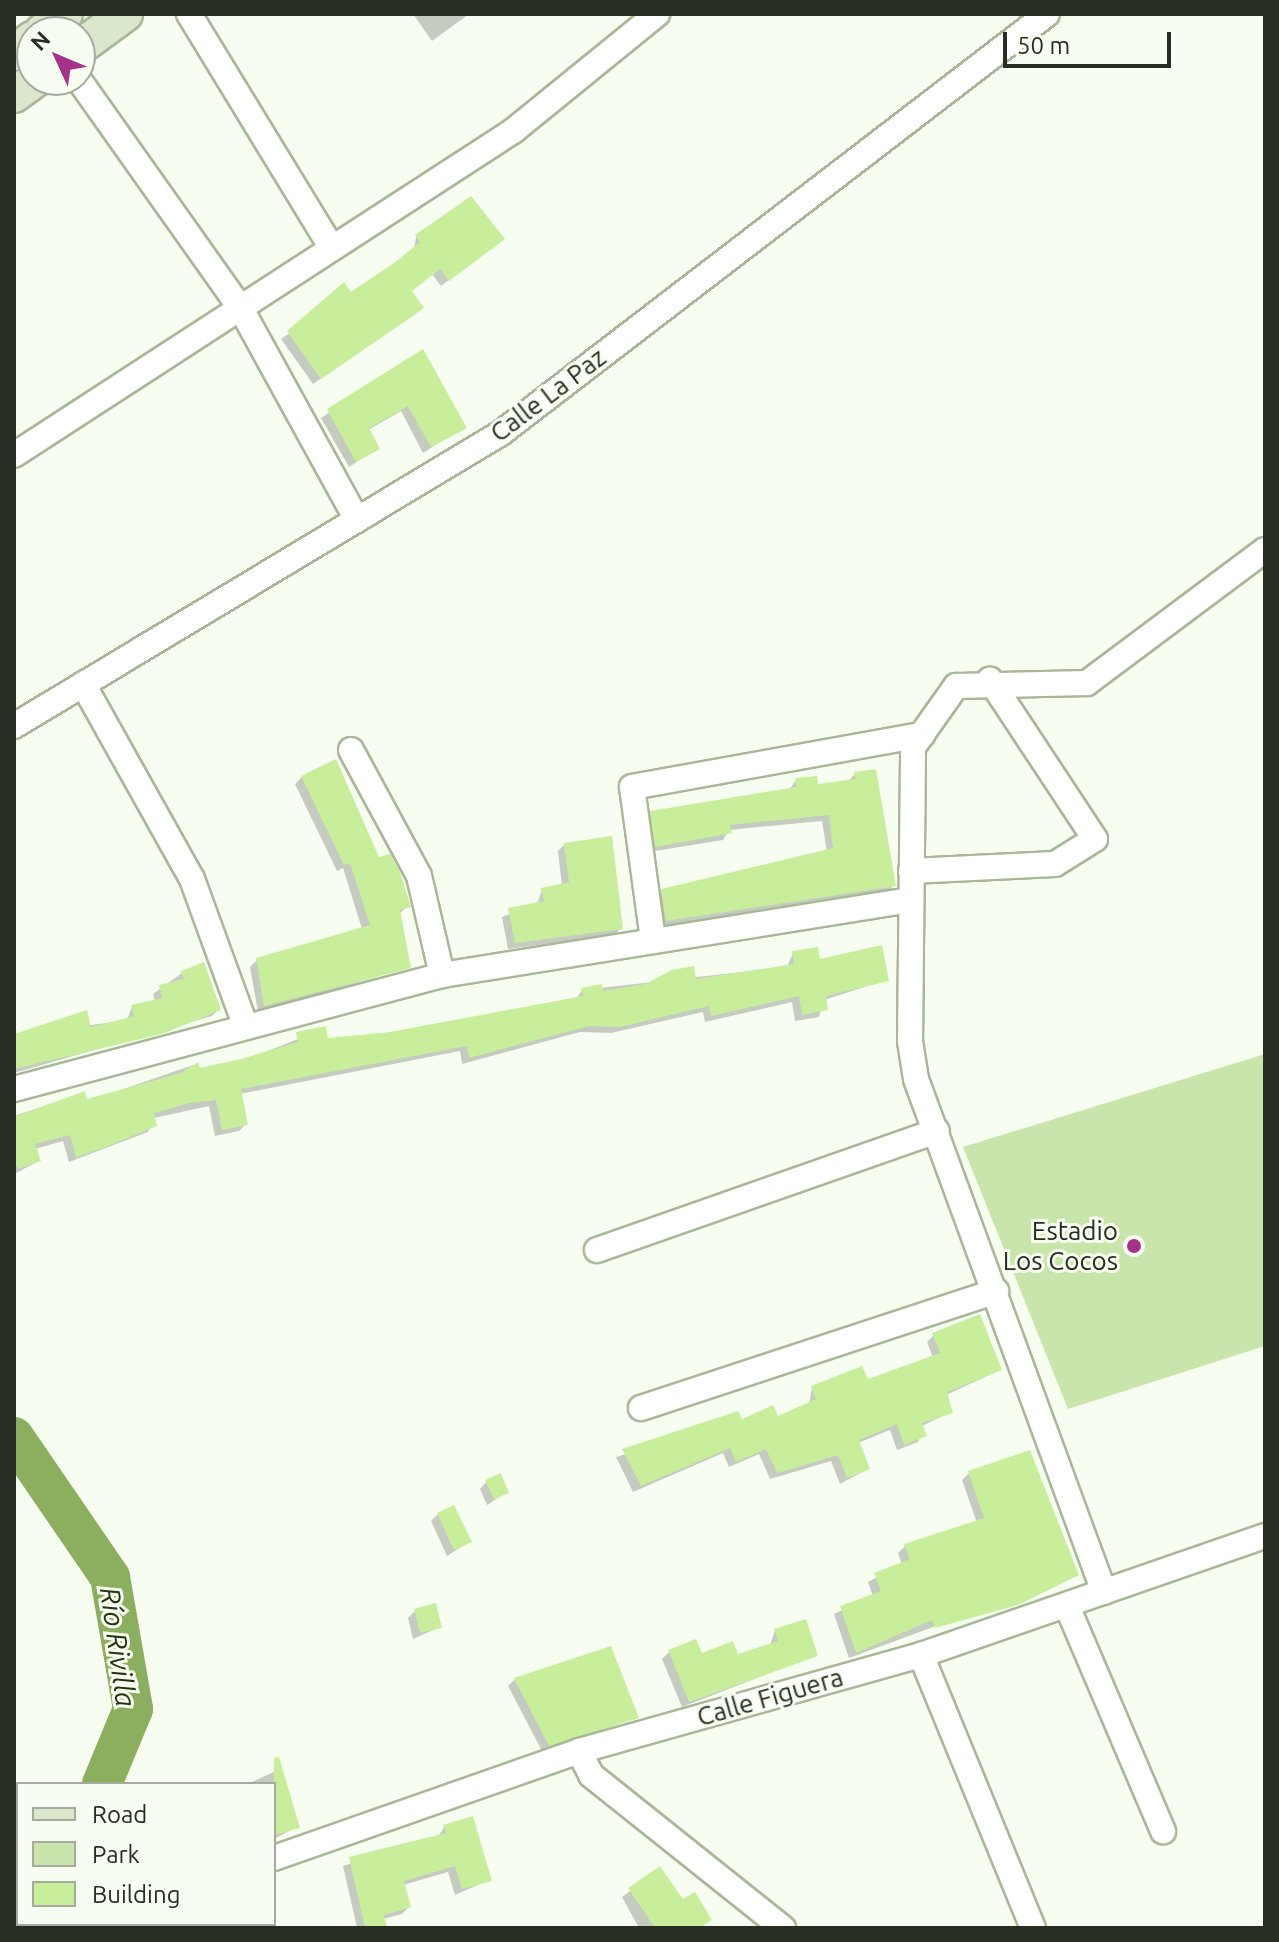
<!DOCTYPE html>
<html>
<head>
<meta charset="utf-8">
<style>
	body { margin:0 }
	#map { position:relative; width:1279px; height:1942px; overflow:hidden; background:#f7fef1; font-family:Ubuntu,sans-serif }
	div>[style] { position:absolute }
	.green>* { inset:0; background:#c9e5ab }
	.shadow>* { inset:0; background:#0003 }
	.river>* { height:40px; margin:-20px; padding:0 20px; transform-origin:20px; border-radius:20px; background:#8baf5f }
	.building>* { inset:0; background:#c8ee9c }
	.roads { filter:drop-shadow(2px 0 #a8b798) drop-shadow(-2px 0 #a8b798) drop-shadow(0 2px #a8b798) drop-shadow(0 -2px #a8b798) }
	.street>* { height:24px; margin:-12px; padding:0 12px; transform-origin:12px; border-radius:12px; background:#fff }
	.secondary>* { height:34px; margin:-17px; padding:0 17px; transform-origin:17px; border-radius:17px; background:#dbe7cc }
	.dots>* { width:22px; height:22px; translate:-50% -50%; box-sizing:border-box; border:4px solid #f7fef1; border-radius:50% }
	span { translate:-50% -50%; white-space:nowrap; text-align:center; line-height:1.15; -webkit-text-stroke:6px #f7fef1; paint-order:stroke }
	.street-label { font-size:26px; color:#272d20 }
	.poi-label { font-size:26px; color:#272d20 }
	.right { translate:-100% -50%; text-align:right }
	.water-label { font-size:28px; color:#263413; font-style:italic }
	.frame { position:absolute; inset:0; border:16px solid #272d20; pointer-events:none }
	.legend { position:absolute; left:16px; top:1782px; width:260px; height:144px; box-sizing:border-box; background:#f7fef1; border:2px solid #a4aa9d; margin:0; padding:10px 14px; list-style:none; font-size:24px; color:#272d20 }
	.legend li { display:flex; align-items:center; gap:16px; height:40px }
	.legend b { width:40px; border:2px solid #a4aa9d }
	.north { position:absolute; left:16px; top:16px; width:80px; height:80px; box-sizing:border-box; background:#f7fef1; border:2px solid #a4aa9d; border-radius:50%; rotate:314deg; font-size:22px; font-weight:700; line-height:32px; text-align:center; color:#272d20 }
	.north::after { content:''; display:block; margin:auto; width:28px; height:36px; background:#a7328b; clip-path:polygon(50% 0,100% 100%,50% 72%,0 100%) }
	.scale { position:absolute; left:1003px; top:32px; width:168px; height:36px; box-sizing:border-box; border:4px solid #272d20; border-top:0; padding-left:10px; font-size:24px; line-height:28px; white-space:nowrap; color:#272d20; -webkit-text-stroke:6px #f7fef1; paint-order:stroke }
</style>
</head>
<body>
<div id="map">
	<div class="green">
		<i style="clip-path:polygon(1265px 1054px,1265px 1346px,1068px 1409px,963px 1147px)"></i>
	</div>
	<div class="shadow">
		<i style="clip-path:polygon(413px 14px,469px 14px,432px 41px)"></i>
		<i style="clip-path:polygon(416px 237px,495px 246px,441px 286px,432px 274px,410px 292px,421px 308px,414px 315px,313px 384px,281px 339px,414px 250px)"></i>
		<i style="clip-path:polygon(423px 351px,464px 427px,423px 453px,401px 411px,368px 430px,378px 448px,349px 467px,321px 418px)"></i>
		<i style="clip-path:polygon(855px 774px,894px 885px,887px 892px,659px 927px,655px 898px,662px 891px,827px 852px,822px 821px,729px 830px,723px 840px,649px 852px,644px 820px,651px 813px,789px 790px,796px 780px,816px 787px,847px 782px)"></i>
		<i style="clip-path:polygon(302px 777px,378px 860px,408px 906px,399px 914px,409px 967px,258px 1012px,250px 967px,257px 960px,362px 929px,343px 868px,337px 871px,295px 784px)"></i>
		<i style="clip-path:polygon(565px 844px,621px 928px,614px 935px,508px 949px,502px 917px,537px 904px,542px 890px,562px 886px,558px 851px)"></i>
		<i style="clip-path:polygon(793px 953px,886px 980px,824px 1000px,819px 1017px,795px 1021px,792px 1002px,705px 1022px,703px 1012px,611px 1033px,580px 1032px,462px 1064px,460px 1051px,240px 1094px,246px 1124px,239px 1131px,215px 1136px,209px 1106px,154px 1118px,148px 1132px,69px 1162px,63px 1141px,35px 1149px,39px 1161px,14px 1174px,14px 1116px,83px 1093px,86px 1102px,196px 1064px,198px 1070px,242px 1061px,324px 1029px,326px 1040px,391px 1034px,576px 1000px,582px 990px,787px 967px)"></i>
		<i style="clip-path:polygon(182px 973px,219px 1009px,212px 1016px,14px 1073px,14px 1036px,127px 1020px,132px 1007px,155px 1002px,153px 994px)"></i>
		<i style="clip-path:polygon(934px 1335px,1000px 1370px,946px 1395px,951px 1412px,922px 1426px,918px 1442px,897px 1450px,890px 1430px,858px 1443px,868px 1469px,840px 1484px,831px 1461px,770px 1479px,759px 1454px,729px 1467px,723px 1453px,633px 1492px,616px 1457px,741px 1421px,777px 1418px,809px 1404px,812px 1388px,866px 1381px,933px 1358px,927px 1342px)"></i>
		<i style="clip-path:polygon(969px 1473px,1077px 1574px,849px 1658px,834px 1614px,873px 1596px,868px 1582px,902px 1564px,898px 1553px,905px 1546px,977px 1523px,962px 1480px)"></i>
		<i style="clip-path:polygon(486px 1482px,507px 1492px,487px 1505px,480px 1489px)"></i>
		<i style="clip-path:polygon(438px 1514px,469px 1542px,447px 1556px,431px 1521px)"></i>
		<i style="clip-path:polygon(415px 1611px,440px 1627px,413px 1639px,408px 1618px)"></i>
		<i style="clip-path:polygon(775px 1631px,816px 1655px,682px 1707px,662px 1659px,669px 1652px,737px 1657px,770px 1645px)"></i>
		<i style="clip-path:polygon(515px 1679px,637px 1717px,542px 1751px,508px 1686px)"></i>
		<i style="clip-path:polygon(280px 1769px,297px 1827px,274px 1839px,274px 1784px,250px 1783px)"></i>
		<i style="clip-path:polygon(444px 1827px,489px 1880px,455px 1895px,448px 1872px,403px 1885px,409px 1907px,402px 1914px,383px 1919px,384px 1928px,357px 1928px,343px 1866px,438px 1837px)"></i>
		<i style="clip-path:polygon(660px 1869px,682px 1902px,710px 1920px,703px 1926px,639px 1928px,622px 1897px)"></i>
	</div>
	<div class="river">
		<i style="left:14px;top:1437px;width:170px;rotate:55.6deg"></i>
		<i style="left:110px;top:1577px;width:134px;rotate:80.1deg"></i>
		<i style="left:133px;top:1709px;width:81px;rotate:112.5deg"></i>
		<i style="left:14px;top:1890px;width:5px;rotate:-37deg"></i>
	</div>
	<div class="building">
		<i style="clip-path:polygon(471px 196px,505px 239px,449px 281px,440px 269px,412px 291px,424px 308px,321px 379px,287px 331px,344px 282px,351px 292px,397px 261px,420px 242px,415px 235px)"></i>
		<i style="clip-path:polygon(423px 349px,467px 428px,431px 447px,408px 406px,369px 428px,380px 449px,356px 462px,327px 409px)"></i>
		<i style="clip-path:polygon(336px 759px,379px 857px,390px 854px,400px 872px,411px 907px,400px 910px,411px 968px,264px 1006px,256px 958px,370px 925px,350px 863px,344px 865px,301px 776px)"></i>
		<i style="clip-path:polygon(876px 769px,896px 886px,666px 921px,661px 889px,833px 848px,829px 815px,730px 825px,732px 833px,655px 847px,650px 811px,796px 787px,795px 778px,817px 776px,818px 784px,855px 779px,854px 772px)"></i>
		<i style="clip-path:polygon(612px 836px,623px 929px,515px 943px,508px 908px,544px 901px,541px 888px,569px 882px,564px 843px)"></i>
		<i style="clip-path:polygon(882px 945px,889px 981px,826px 996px,828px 1010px,802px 1015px,799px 996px,711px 1016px,709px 1006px,620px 1027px,589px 1026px,469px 1058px,467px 1046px,241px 1089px,248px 1125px,222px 1130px,216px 1100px,190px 1103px,154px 1113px,157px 1126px,101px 1149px,76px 1157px,70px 1135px,35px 1144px,41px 1161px,18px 1169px,14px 1158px,14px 1117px,85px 1091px,87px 1099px,181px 1073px,198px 1062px,200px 1068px,241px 1059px,298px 1042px,296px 1032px,326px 1026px,328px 1038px,390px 1032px,583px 996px,581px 988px,602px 984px,603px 991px,645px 984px,672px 970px,694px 966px,696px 979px,794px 964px,792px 951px,818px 947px,820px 959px)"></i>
		<i style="clip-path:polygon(204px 962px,221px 1010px,162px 1034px,14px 1069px,14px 1034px,87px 1010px,91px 1027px,134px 1016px,131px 1005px,162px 998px,159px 985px,184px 979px,181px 971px)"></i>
		<i style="clip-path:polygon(980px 1314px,1002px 1370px,947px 1392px,953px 1413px,922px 1423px,927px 1436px,904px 1445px,897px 1424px,859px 1440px,870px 1469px,847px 1478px,838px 1455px,777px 1473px,766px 1449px,736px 1462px,730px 1448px,641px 1486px,622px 1449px,738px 1411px,742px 1419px,773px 1405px,778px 1416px,816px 1399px,811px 1386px,834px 1377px,862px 1366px,868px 1379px,940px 1353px,932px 1333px)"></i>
		<i style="clip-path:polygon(1030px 1450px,1079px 1575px,1018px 1605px,935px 1628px,932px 1620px,856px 1653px,840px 1606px,881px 1591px,874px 1573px,910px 1559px,904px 1544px,984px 1518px,968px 1471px)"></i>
		<i style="clip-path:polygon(501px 1473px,509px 1493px,494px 1499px,485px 1480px)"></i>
		<i style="clip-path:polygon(454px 1505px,472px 1542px,454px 1550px,437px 1513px)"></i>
		<i style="clip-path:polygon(436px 1603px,442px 1628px,420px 1633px,414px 1609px)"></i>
		<i style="clip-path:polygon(806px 1619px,818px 1656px,689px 1702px,668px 1650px,696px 1639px,702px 1653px,733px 1641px,738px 1654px,778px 1641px,774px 1629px)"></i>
		<i style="clip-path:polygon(611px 1646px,639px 1718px,549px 1746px,514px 1678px)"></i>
		<i style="clip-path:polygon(279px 1757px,300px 1828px,274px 1835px,274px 1758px)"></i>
		<i style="clip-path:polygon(473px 1816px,492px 1881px,462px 1889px,455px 1866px,404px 1881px,411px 1907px,384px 1915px,387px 1928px,365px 1928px,349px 1857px,446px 1833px,443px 1825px)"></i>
		<i style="clip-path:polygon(660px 1866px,683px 1899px,695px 1892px,712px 1920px,698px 1928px,655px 1928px,628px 1888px)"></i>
	</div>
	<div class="roads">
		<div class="street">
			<i style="left:189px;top:14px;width:274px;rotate:58.6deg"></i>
			<i style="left:79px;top:80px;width:278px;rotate:54.7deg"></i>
			<i style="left:240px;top:307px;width:243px;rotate:61.2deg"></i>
			<i style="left:14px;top:455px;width:595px;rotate:-33deg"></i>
			<i style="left:513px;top:131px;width:186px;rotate:-39.1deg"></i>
			<i style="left:83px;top:684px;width:223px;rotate:60.8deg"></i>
			<i style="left:192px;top:879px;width:155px;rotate:70deg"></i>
			<i style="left:14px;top:726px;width:568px;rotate:-31.03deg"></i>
			<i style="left:501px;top:433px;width:688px;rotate:-37.5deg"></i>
			<i style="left:351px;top:750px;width:143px;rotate:61.6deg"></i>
			<i style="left:419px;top:876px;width:102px;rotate:76.9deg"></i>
			<i style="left:911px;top:871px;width:144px;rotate:-2.8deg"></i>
			<i style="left:1055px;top:864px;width:47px;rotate:-32deg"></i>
			<i style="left:1095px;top:839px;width:191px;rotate:-123.4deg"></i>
			<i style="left:653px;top:940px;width:154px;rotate:-97.8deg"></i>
			<i style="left:632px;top:787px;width:295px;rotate:-10.2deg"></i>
			<i style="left:14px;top:1089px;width:443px;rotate:-14.9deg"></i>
			<i style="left:442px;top:975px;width:474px;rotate:-9.1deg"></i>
			<i style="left:597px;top:1250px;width:360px;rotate:-19.3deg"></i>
			<i style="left:641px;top:1408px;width:374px;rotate:-18.2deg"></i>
			<i style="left:1104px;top:1592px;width:546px;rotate:-110.13deg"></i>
			<i style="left:916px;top:1079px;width:37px;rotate:-99deg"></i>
			<i style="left:910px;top:1042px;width:295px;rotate:-89.4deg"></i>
			<i style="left:913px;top:747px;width:75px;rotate:-54.8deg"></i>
			<i style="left:956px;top:686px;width:131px;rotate:-1.3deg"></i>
			<i style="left:1087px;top:683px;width:222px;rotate:-36.8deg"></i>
			<i style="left:1067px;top:1606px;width:245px;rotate:66.9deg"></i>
			<i style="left:921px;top:1655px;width:295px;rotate:67.7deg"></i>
			<i style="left:579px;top:1751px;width:27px;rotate:63deg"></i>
			<i style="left:591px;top:1775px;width:246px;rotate:38.6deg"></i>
			<i style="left:274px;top:1858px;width:323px;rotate:-19.3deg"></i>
			<i style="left:579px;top:1751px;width:355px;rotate:-15.7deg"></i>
			<i style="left:921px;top:1655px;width:364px;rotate:-19.1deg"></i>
		</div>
		<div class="secondary">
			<i style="left:42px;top:32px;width:29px;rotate:-38deg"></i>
			<i style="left:80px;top:47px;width:56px;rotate:-36.3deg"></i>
			<i style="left:14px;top:53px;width:23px;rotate:-38deg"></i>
			<i style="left:14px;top:95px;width:26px;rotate:-36deg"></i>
		</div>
	</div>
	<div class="dots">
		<i style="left:1134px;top:1246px;background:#a7328b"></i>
	</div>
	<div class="street-label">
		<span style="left:548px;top:395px;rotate:-37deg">Calle La Paz</span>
		<span style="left:770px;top:1697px;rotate:-16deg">Calle Figuera</span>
	</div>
	<div class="poi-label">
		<span class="right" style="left:1118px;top:1246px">Estadio<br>Los Cocos</span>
	</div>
	<div class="water-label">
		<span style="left:118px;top:1647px;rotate:82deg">Río Rivilla</span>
	</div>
	<div class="frame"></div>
	<ul class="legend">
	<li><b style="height:10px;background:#dbe7cc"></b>Road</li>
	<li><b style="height:22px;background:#c9e5ab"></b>Park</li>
	<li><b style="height:22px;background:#c8ee9c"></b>Building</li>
	</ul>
	<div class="north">N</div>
	<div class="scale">50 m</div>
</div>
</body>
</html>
